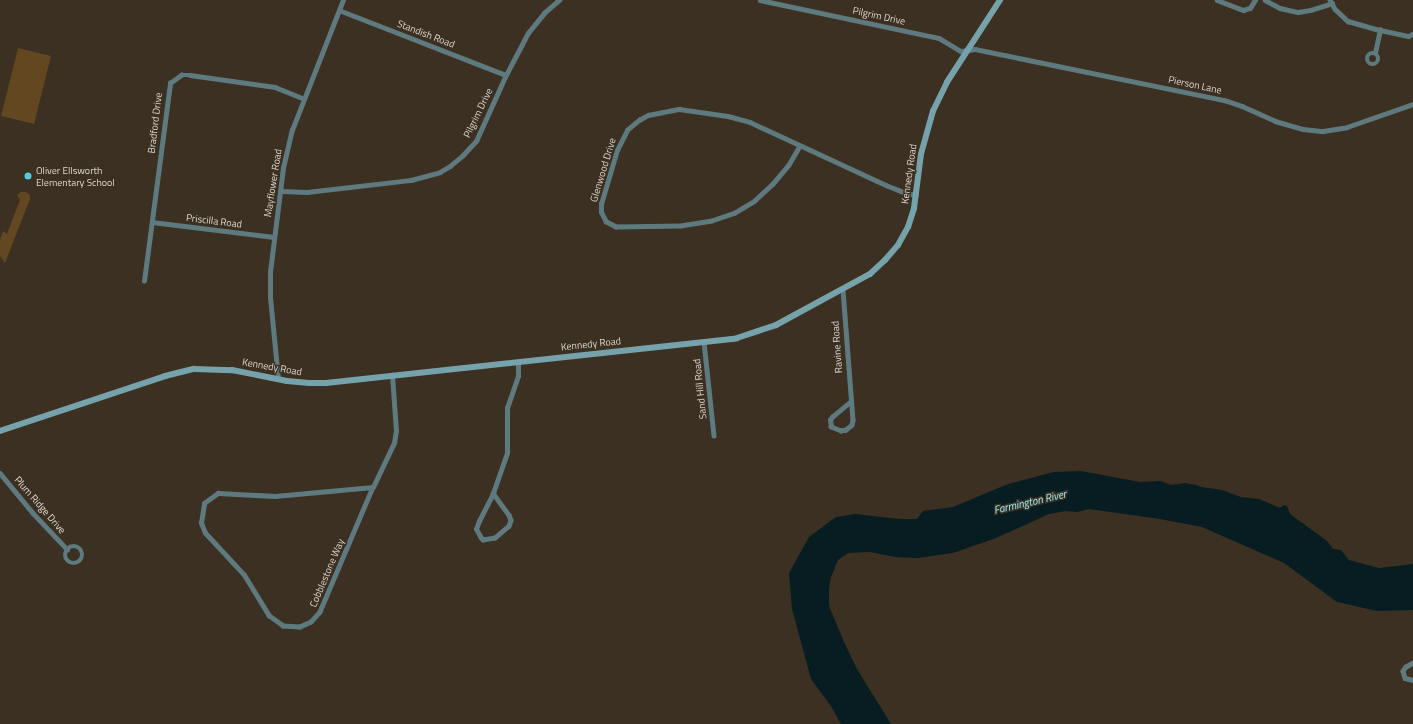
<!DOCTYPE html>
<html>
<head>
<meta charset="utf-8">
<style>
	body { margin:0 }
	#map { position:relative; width:1413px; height:724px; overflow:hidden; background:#3b3022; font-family:"Titillium Web",sans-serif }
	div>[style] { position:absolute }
	.green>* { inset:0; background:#624720 }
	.water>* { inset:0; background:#071d21 }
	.street>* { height:4.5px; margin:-2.25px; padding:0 2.25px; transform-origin:2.25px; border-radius:2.25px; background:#5e7a7f }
	.street>.ring { margin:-2.25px; padding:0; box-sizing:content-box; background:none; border:4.5px solid #5e7a7f; border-radius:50% }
	.secondary>* { height:6px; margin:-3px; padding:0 3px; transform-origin:3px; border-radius:3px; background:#76a2ab }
	.dots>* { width:11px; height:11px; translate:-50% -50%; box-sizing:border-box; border:2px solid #3b3022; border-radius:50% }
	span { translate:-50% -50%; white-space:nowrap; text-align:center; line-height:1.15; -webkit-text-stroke:3px #3b3022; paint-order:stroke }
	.street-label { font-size:10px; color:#dfd8cf }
	.poi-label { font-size:10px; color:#dfd8cf }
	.left { translate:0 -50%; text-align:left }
	.water-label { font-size:11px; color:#9aedfc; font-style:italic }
</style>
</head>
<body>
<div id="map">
	<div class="green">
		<i style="clip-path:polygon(18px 48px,51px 56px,34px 124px,1px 116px)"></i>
		<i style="clip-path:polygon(21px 192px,26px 192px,30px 195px,30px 199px,5px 263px,0 256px,0 240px,3px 231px,7px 234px,20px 200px,17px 195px)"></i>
	</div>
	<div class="water">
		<i style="clip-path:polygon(1081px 471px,1140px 482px,1160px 481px,1171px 485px,1186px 483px,1196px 485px,1201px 487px,1222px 490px,1241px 497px,1259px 499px,1280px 508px,1284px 505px,1287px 506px,1290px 514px,1327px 541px,1333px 549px,1341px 550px,1349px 560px,1379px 568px,1413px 564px,1413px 610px,1377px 611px,1337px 602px,1284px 563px,1202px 527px,1160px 519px,1089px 509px,1077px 512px,1066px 511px,1049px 514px,996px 538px,953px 553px,917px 558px,895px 557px,870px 552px,848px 553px,838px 560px,831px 577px,829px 588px,829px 606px,844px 642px,857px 669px,891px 724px,841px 724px,831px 706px,811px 679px,792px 609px,789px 573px,809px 537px,836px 517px,855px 514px,899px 519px,917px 519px,923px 511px,953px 507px,1008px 484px,1054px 472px)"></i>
	</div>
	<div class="street">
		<i style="left:760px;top:0;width:183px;rotate:12deg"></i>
		<i style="left:939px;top:38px;width:26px;rotate:31deg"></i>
		<i style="left:961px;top:51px;width:14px;rotate:-8deg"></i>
		<i style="left:975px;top:49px;width:254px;rotate:11.6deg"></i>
		<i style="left:1224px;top:100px;width:19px;rotate:18deg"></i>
		<i style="left:1242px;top:106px;width:36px;rotate:24deg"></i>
		<i style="left:1275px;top:121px;width:29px;rotate:16deg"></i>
		<i style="left:1303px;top:129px;width:20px;rotate:6deg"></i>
		<i style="left:1323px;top:131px;width:24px;rotate:-9deg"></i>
		<i style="left:1347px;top:127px;width:70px;rotate:-19.2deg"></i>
		<i style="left:1217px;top:0;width:28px;rotate:21deg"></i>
		<i style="left:1243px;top:10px;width:7px;rotate:-16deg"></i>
		<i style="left:1250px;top:8px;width:9px;rotate:-58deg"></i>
		<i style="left:1265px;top:0;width:17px;rotate:28deg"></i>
		<i style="left:1280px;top:8px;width:18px;rotate:13deg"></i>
		<i style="left:1298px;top:12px;width:13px;rotate:-9deg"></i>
		<i style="left:1311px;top:10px;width:22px;rotate:-18deg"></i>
		<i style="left:1330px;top:0;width:10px;rotate:61deg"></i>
		<i style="left:1335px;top:9px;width:18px;rotate:43deg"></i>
		<i style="left:1348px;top:21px;width:33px;rotate:16deg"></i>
		<i style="left:1380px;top:30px;width:29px;rotate:12deg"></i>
		<i style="left:1408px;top:36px;width:5px;rotate:-22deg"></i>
		<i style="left:339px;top:10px;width:179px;rotate:21.3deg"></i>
		<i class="ring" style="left:1367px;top:53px;width:7.5px;height:7.5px"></i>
		<i style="left:1375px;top:53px;width:24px;rotate:-78deg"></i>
		<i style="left:800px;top:146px;width:22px;rotate:120deg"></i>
		<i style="left:789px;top:165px;width:25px;rotate:130deg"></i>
		<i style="left:773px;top:184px;width:25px;rotate:137deg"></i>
		<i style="left:755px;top:201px;width:23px;rotate:149deg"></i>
		<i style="left:735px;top:213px;width:24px;rotate:161deg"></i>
		<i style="left:712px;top:221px;width:30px;rotate:171deg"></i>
		<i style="left:682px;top:226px;width:66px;rotate:179.1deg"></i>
		<i style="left:616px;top:227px;width:11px;rotate:-153deg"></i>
		<i style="left:606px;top:222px;width:11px;rotate:-117deg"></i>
		<i style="left:601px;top:212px;width:8px;rotate:-90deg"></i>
		<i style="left:601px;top:204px;width:56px;rotate:-73.5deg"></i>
		<i style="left:617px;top:150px;width:22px;rotate:-63deg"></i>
		<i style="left:627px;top:130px;width:16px;rotate:-40deg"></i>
		<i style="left:639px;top:120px;width:10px;rotate:-29deg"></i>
		<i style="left:648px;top:115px;width:32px;rotate:-11deg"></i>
		<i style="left:679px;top:109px;width:49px;rotate:8.1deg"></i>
		<i style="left:728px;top:116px;width:23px;rotate:15deg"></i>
		<i style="left:750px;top:122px;width:150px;rotate:24.9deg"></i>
		<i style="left:886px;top:185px;width:22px;rotate:22deg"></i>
		<i style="left:906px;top:193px;width:10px;rotate:11deg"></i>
		<i style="left:281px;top:191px;width:26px;rotate:2deg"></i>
		<i style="left:307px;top:192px;width:105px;rotate:-6.6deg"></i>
		<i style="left:411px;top:180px;width:30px;rotate:-15deg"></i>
		<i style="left:440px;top:172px;width:12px;rotate:-31deg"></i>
		<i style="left:450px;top:166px;width:16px;rotate:-40deg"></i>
		<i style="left:462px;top:156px;width:21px;rotate:-47deg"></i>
		<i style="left:476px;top:141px;width:72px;rotate:-65.6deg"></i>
		<i style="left:506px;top:75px;width:47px;rotate:-62.4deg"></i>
		<i style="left:528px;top:33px;width:26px;rotate:-51deg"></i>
		<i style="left:544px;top:13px;width:20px;rotate:-41deg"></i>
		<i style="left:152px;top:222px;width:123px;rotate:7deg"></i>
		<i style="left:144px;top:281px;width:200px;rotate:-82.5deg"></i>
		<i style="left:170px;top:83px;width:14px;rotate:-36deg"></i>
		<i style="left:181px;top:75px;width:9px"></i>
		<i style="left:190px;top:75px;width:86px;rotate:8deg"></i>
		<i style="left:275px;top:87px;width:31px;rotate:22deg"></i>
		<i style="left:843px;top:290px;width:130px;rotate:85.6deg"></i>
		<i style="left:853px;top:420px;width:5px;rotate:101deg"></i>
		<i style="left:852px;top:425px;width:8px;rotate:140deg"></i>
		<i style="left:846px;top:430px;width:5px;rotate:169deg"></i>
		<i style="left:841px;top:431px;width:11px;rotate:-158deg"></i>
		<i style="left:831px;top:427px;width:7px;rotate:-98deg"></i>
		<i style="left:830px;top:420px;width:4px;rotate:-56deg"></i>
		<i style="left:832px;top:417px;width:23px;rotate:-40deg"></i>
		<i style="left:704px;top:342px;width:94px;rotate:83.9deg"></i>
		<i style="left:278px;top:379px;width:82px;rotate:-95.6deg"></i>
		<i style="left:270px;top:297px;width:25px;rotate:-90deg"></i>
		<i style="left:270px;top:272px;width:105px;rotate:-82.9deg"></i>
		<i style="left:283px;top:168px;width:39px;rotate:-77deg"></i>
		<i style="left:292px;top:130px;width:140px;rotate:-68.6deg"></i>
		<i style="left:0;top:473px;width:52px;rotate:50.5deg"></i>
		<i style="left:33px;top:513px;width:50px;rotate:46.6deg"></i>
		<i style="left:373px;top:487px;width:136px;rotate:113deg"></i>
		<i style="left:320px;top:612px;width:13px;rotate:132deg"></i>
		<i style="left:311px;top:622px;width:12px;rotate:156deg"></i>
		<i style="left:300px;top:627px;width:17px;rotate:-177deg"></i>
		<i style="left:283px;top:626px;width:17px;rotate:-144deg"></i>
		<i style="left:269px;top:616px;width:48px;rotate:-121.4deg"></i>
		<i style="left:244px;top:575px;width:57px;rotate:-132.9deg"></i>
		<i style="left:205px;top:533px;width:11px;rotate:-112deg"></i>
		<i style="left:201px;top:523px;width:20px;rotate:-81deg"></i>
		<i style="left:204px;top:503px;width:17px;rotate:-36deg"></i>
		<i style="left:218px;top:493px;width:57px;rotate:3deg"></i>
		<i style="left:275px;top:496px;width:98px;rotate:-5.2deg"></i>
		<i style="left:373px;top:487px;width:49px;rotate:-64.5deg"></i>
		<i style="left:394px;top:443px;width:12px;rotate:-81deg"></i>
		<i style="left:396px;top:431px;width:56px;rotate:-94.1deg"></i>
		<i style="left:493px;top:493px;width:42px;rotate:-70.7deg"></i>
		<i style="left:507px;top:453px;width:45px;rotate:-90deg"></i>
		<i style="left:507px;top:408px;width:34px;rotate:-71deg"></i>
		<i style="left:518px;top:376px;width:14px;rotate:-90deg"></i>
		<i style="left:493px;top:493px;width:27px;rotate:54deg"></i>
		<i style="left:509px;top:515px;width:5px;rotate:68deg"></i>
		<i style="left:511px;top:520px;width:6px;rotate:108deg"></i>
		<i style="left:509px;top:526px;width:18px;rotate:139deg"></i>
		<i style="left:495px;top:538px;width:12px;rotate:171deg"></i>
		<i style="left:483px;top:540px;width:3px;rotate:-135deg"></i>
		<i style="left:481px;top:538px;width:10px;rotate:-119deg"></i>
		<i style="left:476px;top:529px;width:9px;rotate:-69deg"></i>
		<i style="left:479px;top:521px;width:31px;rotate:-63deg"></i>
		<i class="ring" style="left:65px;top:546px;width:13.5px;height:13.5px"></i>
		<i style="left:1413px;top:663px;width:8px;rotate:150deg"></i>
		<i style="left:1406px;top:667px;width:5px;rotate:127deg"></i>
		<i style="left:1403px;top:671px;width:7px;rotate:74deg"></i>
		<i style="left:1405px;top:678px;width:8px;rotate:14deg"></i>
	</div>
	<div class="secondary">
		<i style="left:0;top:431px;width:174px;rotate:-18.4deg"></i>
		<i style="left:165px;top:376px;width:30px;rotate:-14deg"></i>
		<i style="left:194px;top:369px;width:38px;rotate:2deg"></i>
		<i style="left:232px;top:370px;width:56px;rotate:11.3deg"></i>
		<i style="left:287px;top:381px;width:22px;rotate:5deg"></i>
		<i style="left:309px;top:383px;width:17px"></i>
		<i style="left:326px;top:383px;width:413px;rotate:-6.2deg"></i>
		<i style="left:737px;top:338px;width:41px;rotate:-18.4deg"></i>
		<i style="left:776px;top:325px;width:107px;rotate:-28.5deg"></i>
		<i style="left:870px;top:274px;width:21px;rotate:-43deg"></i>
		<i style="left:885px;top:260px;width:20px;rotate:-49deg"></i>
		<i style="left:898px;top:245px;width:21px;rotate:-61deg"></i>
		<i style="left:908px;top:227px;width:20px;rotate:-72deg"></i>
		<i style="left:914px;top:208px;width:54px;rotate:-82.6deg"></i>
		<i style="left:921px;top:154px;width:45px;rotate:-74.4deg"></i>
		<i style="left:933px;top:111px;width:32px;rotate:-64deg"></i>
		<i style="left:947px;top:82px;width:98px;rotate:-57.1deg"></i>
	</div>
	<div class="dots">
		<i style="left:28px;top:176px;background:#54cade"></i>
	</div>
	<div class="street-label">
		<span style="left:879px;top:16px;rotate:12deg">Pilgrim Drive</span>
		<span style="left:426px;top:34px;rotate:21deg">Standish Road</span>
		<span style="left:1195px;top:85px;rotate:12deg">Pierson Lane</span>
		<span style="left:478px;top:113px;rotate:-64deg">Pilgrim Drive</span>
		<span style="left:155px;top:123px;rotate:-83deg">Bradford Drive</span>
		<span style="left:603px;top:170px;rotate:-73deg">Glenwood Drive</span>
		<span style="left:909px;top:174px;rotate:-82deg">Kennedy Road</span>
		<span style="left:273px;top:183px;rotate:-81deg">Mayflower Road</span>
		<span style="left:214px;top:221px;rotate:7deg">Priscilla Road</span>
		<span style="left:591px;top:344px;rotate:-6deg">Kennedy Road</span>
		<span style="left:837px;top:347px;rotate:-94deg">Ravine Road</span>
		<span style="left:272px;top:367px;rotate:10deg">Kennedy Road</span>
		<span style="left:700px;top:389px;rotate:-96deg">Sand Hill Road</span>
		<span style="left:40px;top:505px;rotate:49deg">Plum Ridge Drive</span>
		<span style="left:327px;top:573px;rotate:-67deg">Cobblestone Way</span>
	</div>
	<div class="poi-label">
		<span class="left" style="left:36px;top:176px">Oliver Ellsworth<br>Elementary School</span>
	</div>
	<div class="water-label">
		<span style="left:1030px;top:502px;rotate:-13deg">Farmington River</span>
	</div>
</div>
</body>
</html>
